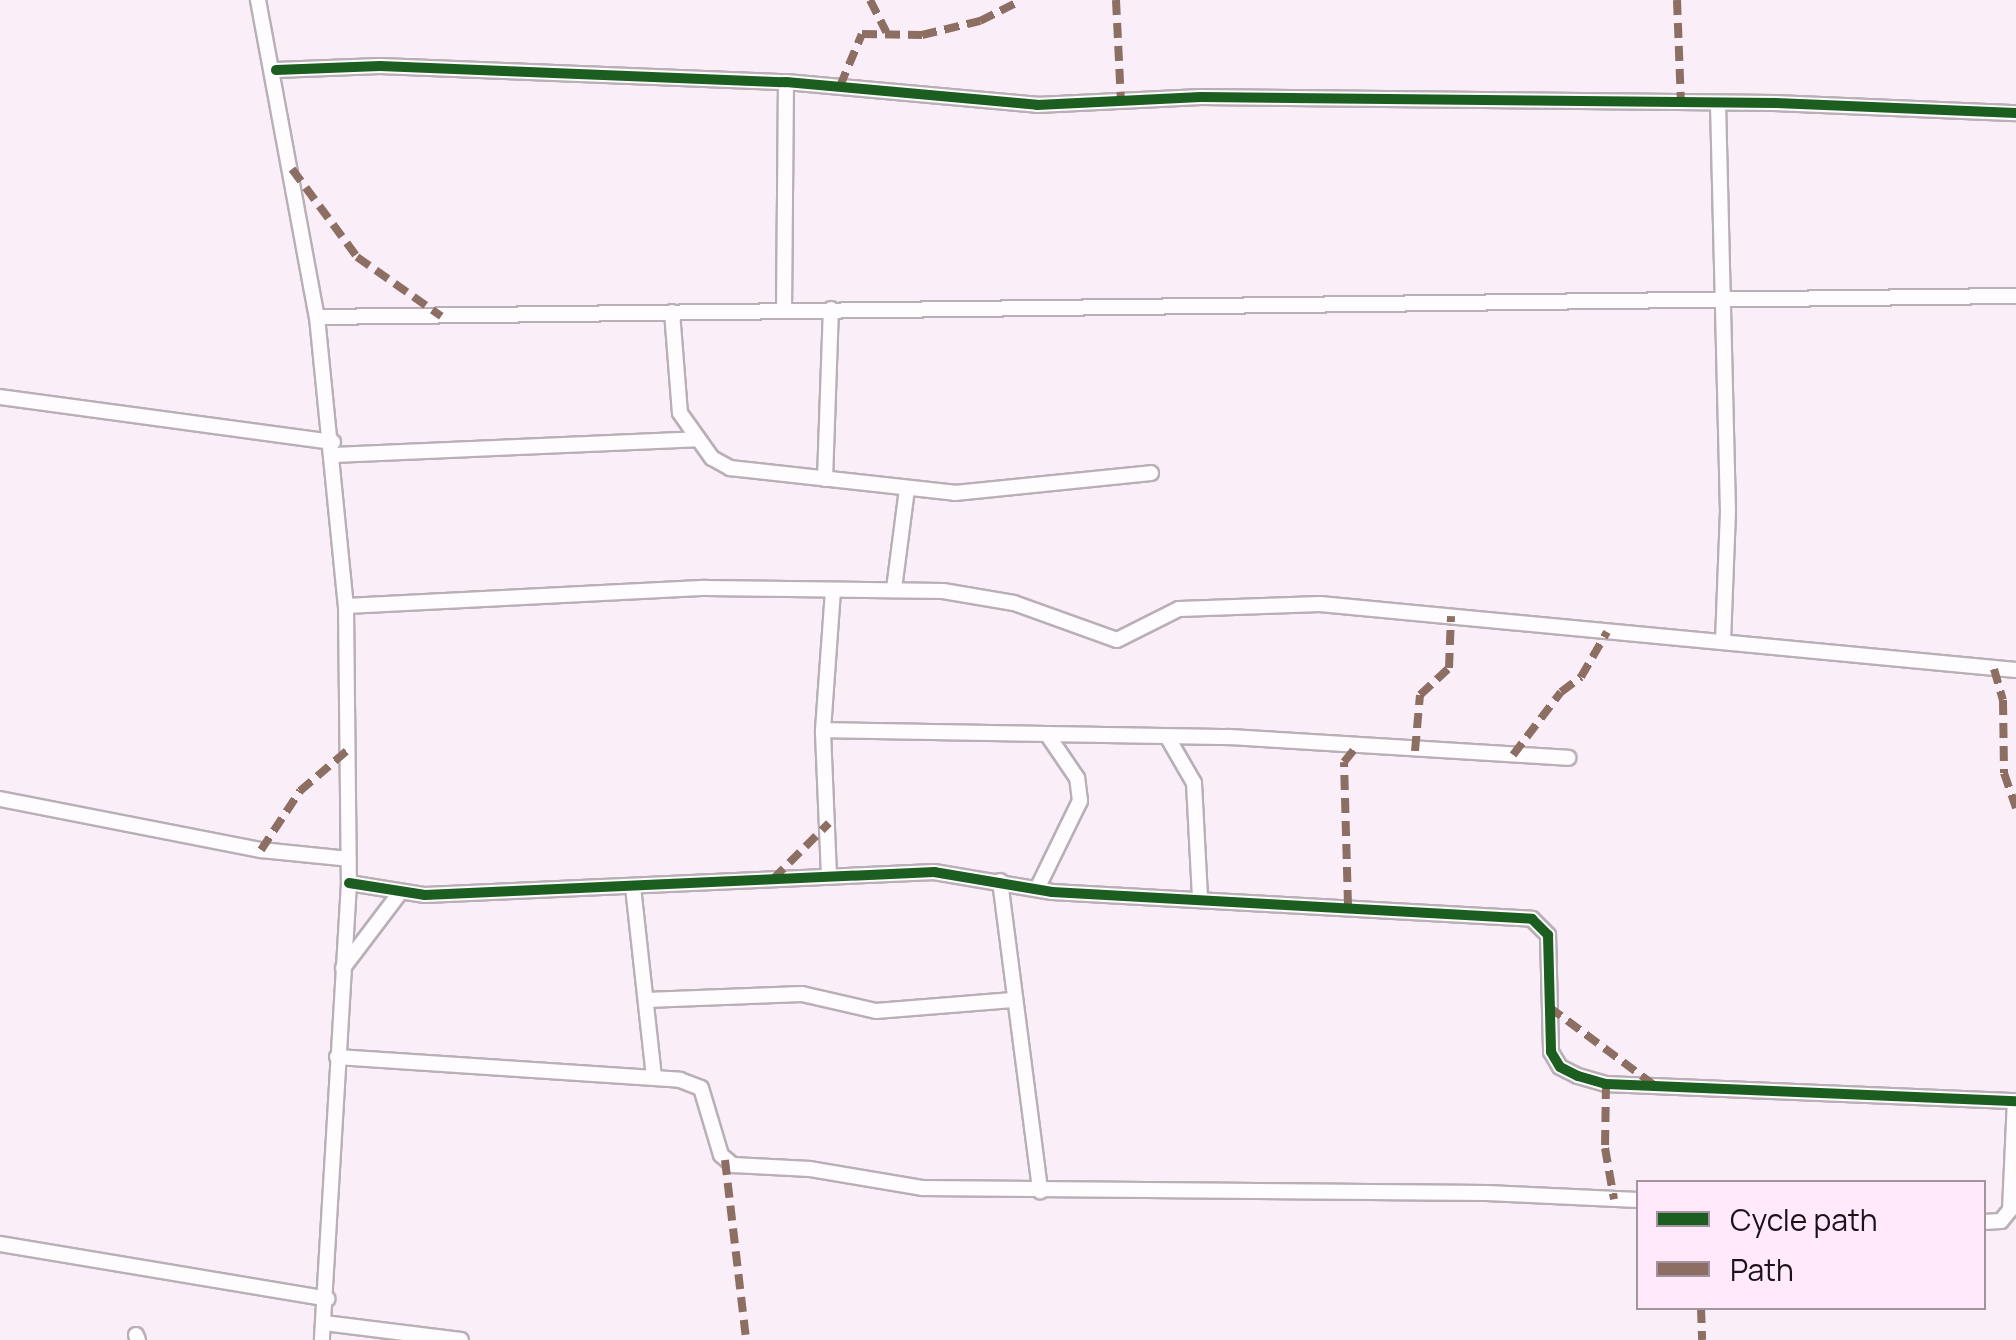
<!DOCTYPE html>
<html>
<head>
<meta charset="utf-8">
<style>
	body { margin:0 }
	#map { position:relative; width:2016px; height:1340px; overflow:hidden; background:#faeef8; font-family:Manrope,sans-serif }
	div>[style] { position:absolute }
	.roads { filter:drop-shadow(2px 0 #b9afb7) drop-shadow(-2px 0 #b9afb7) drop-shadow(0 2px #b9afb7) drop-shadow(0 -2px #b9afb7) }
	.street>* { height:14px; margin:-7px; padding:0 7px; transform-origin:7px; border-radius:7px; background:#fefcfe }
	.quiet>* { height:8px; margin-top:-4px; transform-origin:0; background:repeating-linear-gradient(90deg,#8d6e63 0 15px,transparent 0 23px) }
	.cycleway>* { height:10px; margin:-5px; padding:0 5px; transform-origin:5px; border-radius:5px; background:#1b5e20 }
	span { translate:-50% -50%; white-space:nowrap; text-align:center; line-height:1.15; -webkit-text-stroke:8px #ffe9fb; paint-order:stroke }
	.legend { position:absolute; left:1636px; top:1180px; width:350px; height:130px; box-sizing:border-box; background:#ffe9fb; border:2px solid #a493a1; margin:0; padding:12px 18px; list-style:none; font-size:30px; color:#1c131a }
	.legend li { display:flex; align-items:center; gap:20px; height:50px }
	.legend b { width:50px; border:2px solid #a493a1 }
</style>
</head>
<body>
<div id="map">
	<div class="roads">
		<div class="street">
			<i style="left:258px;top:0;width:322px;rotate:79.5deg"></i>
			<i style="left:317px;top:317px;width:290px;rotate:84.3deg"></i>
			<i style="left:346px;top:606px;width:277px;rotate:89.4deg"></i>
			<i style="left:349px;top:883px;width:458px;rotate:93.4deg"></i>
			<i style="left:276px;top:70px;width:104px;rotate:-2.2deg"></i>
			<i style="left:380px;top:66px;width:406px;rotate:2.3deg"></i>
			<i style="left:786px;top:82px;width:252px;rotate:5.2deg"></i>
			<i style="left:1037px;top:105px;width:164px;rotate:-2.8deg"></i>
			<i style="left:1201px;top:97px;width:574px;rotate:0.6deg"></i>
			<i style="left:1775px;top:103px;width:241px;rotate:2.4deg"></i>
			<i style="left:1718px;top:103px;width:408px;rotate:88.6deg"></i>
			<i style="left:1728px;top:511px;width:130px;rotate:92.2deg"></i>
			<i style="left:784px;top:310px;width:228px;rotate:-89.5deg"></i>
			<i style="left:672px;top:312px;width:101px;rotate:85.5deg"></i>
			<i style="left:680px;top:413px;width:55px;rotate:54.6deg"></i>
			<i style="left:712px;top:458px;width:21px;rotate:29deg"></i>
			<i style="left:730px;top:468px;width:226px;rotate:6.3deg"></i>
			<i style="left:955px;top:493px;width:197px;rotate:-5.8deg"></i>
			<i style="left:317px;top:317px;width:1699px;rotate:-0.71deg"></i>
			<i style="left:0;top:397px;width:336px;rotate:7.7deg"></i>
			<i style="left:335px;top:455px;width:361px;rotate:-2.5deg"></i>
			<i style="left:825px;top:479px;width:170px;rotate:-88deg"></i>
			<i style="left:894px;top:589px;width:101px;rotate:-82.6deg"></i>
			<i style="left:346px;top:606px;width:360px;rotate:-2.9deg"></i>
			<i style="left:706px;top:588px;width:237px;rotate:0.7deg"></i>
			<i style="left:943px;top:591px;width:72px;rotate:9.6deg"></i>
			<i style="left:1014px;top:603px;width:109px;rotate:19.8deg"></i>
			<i style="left:1117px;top:640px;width:69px;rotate:-26.6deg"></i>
			<i style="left:1179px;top:609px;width:141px;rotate:-2deg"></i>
			<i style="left:1320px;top:604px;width:699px;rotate:5.42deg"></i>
			<i style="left:823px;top:730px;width:406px;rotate:1deg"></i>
			<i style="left:1229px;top:737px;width:340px;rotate:3.5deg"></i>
			<i style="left:1168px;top:738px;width:52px;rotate:60deg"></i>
			<i style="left:1194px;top:783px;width:115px;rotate:87deg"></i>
			<i style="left:0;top:799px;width:266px;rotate:11.1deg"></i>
			<i style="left:261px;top:850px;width:88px;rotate:5.8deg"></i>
			<i style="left:829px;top:876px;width:146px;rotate:-92.4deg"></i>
			<i style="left:823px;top:730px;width:138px;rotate:-85.9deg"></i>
			<i style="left:1000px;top:881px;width:313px;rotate:82.6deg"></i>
			<i style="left:349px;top:883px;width:77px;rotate:9deg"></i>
			<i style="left:425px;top:895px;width:510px;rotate:-2.59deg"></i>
			<i style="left:934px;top:872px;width:120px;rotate:9.6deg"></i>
			<i style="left:1052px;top:892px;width:481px;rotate:3.2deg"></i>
			<i style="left:1532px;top:919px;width:23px;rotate:45deg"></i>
			<i style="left:1548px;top:935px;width:117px;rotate:88.5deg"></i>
			<i style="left:1551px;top:1052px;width:17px;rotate:59deg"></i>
			<i style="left:1560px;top:1067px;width:20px;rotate:27deg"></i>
			<i style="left:1578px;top:1076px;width:29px;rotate:16deg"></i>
			<i style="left:1606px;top:1084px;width:410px;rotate:2.4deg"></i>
			<i style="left:633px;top:887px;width:190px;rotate:83.7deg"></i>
			<i style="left:1037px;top:889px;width:98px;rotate:-64deg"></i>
			<i style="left:1080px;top:801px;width:23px;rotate:-97deg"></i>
			<i style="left:1077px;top:778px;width:53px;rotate:-124.3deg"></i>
			<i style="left:343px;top:968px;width:93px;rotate:-52.9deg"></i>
			<i style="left:646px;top:1000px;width:156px;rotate:-2.2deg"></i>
			<i style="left:802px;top:994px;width:76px;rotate:12.9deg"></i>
			<i style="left:876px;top:1011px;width:137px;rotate:-4.6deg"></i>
			<i style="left:337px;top:1057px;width:344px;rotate:3.8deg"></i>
			<i style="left:680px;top:1080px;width:22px;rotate:21deg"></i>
			<i style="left:701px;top:1088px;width:70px;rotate:73.4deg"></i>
			<i style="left:721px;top:1155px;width:16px;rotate:40deg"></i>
			<i style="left:733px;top:1165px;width:77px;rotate:3deg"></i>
			<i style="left:810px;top:1169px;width:114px;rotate:9.6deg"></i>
			<i style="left:922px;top:1188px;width:565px;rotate:0.51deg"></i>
			<i style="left:1487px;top:1193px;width:151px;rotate:2.7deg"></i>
			<i style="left:1984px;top:1222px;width:17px;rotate:-3deg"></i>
			<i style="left:2001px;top:1221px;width:14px;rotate:-51deg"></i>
			<i style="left:2010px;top:1210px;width:109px;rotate:-87.4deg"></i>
			<i style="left:0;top:1244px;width:332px;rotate:9.5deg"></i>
			<i style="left:324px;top:1323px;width:138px;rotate:7.1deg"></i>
			<i style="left:136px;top:1335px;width:5px;rotate:68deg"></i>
		</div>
	</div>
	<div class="quiet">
		<i style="left:870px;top:0;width:36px;rotate:63deg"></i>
		<i style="left:1116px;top:0;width:101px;rotate:87.2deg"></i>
		<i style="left:1677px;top:0;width:103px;rotate:87.8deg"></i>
		<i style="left:840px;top:86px;width:56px;rotate:-67.1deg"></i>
		<i style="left:862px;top:34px;width:60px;rotate:1deg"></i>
		<i style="left:922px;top:35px;width:60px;rotate:-13.6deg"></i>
		<i style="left:980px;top:21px;width:42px;rotate:-26.6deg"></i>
		<i style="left:292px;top:169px;width:109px;rotate:53.5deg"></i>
		<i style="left:357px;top:257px;width:103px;rotate:35.1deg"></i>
		<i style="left:1994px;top:669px;width:32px;rotate:74deg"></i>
		<i style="left:2003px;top:700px;width:73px;rotate:89.2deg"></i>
		<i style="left:2004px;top:773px;width:37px;rotate:71deg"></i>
		<i style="left:1415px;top:751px;width:56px;rotate:-84.9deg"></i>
		<i style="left:1420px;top:695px;width:40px;rotate:-43deg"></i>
		<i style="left:1449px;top:668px;width:52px;rotate:-87.8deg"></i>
		<i style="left:1513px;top:755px;width:79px;rotate:-52.7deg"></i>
		<i style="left:1561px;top:692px;width:25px;rotate:-37deg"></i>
		<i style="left:1581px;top:677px;width:52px;rotate:-60deg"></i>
		<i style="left:261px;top:850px;width:71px;rotate:-56.5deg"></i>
		<i style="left:300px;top:791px;width:66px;rotate:-40.7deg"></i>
		<i style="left:773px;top:879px;width:79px;rotate:-45deg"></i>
		<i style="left:1348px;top:905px;width:143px;rotate:-91.6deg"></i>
		<i style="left:1344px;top:762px;width:21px;rotate:-51deg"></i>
		<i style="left:1549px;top:1007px;width:131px;rotate:36.6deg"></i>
		<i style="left:1606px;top:1084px;width:64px;rotate:90.9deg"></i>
		<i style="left:1605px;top:1148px;width:52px;rotate:80deg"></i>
		<i style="left:725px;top:1160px;width:181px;rotate:83.3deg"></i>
		<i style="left:1701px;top:1308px;width:32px;rotate:88deg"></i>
	</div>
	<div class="cycleway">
		<i style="left:276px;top:70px;width:104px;rotate:-2.2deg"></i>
		<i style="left:380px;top:66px;width:406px;rotate:2.3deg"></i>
		<i style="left:786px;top:82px;width:252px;rotate:5.2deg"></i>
		<i style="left:1037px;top:105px;width:164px;rotate:-2.8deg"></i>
		<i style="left:1201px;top:97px;width:574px;rotate:0.6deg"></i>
		<i style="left:1775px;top:103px;width:241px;rotate:2.4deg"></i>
		<i style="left:349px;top:883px;width:77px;rotate:9deg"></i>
		<i style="left:425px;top:895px;width:510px;rotate:-2.59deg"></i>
		<i style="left:934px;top:872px;width:120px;rotate:9.6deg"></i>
		<i style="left:1052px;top:892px;width:481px;rotate:3.2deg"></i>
		<i style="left:1532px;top:919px;width:23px;rotate:45deg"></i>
		<i style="left:1548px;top:935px;width:117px;rotate:88.5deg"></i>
		<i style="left:1551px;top:1052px;width:17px;rotate:59deg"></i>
		<i style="left:1560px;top:1067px;width:20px;rotate:27deg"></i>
		<i style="left:1578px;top:1076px;width:29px;rotate:16deg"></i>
		<i style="left:1606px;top:1084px;width:410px;rotate:2.4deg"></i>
	</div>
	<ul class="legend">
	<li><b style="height:12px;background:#1b5e20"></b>Cycle path</li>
	<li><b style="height:12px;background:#8d6e63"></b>Path</li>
	</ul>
</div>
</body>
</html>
